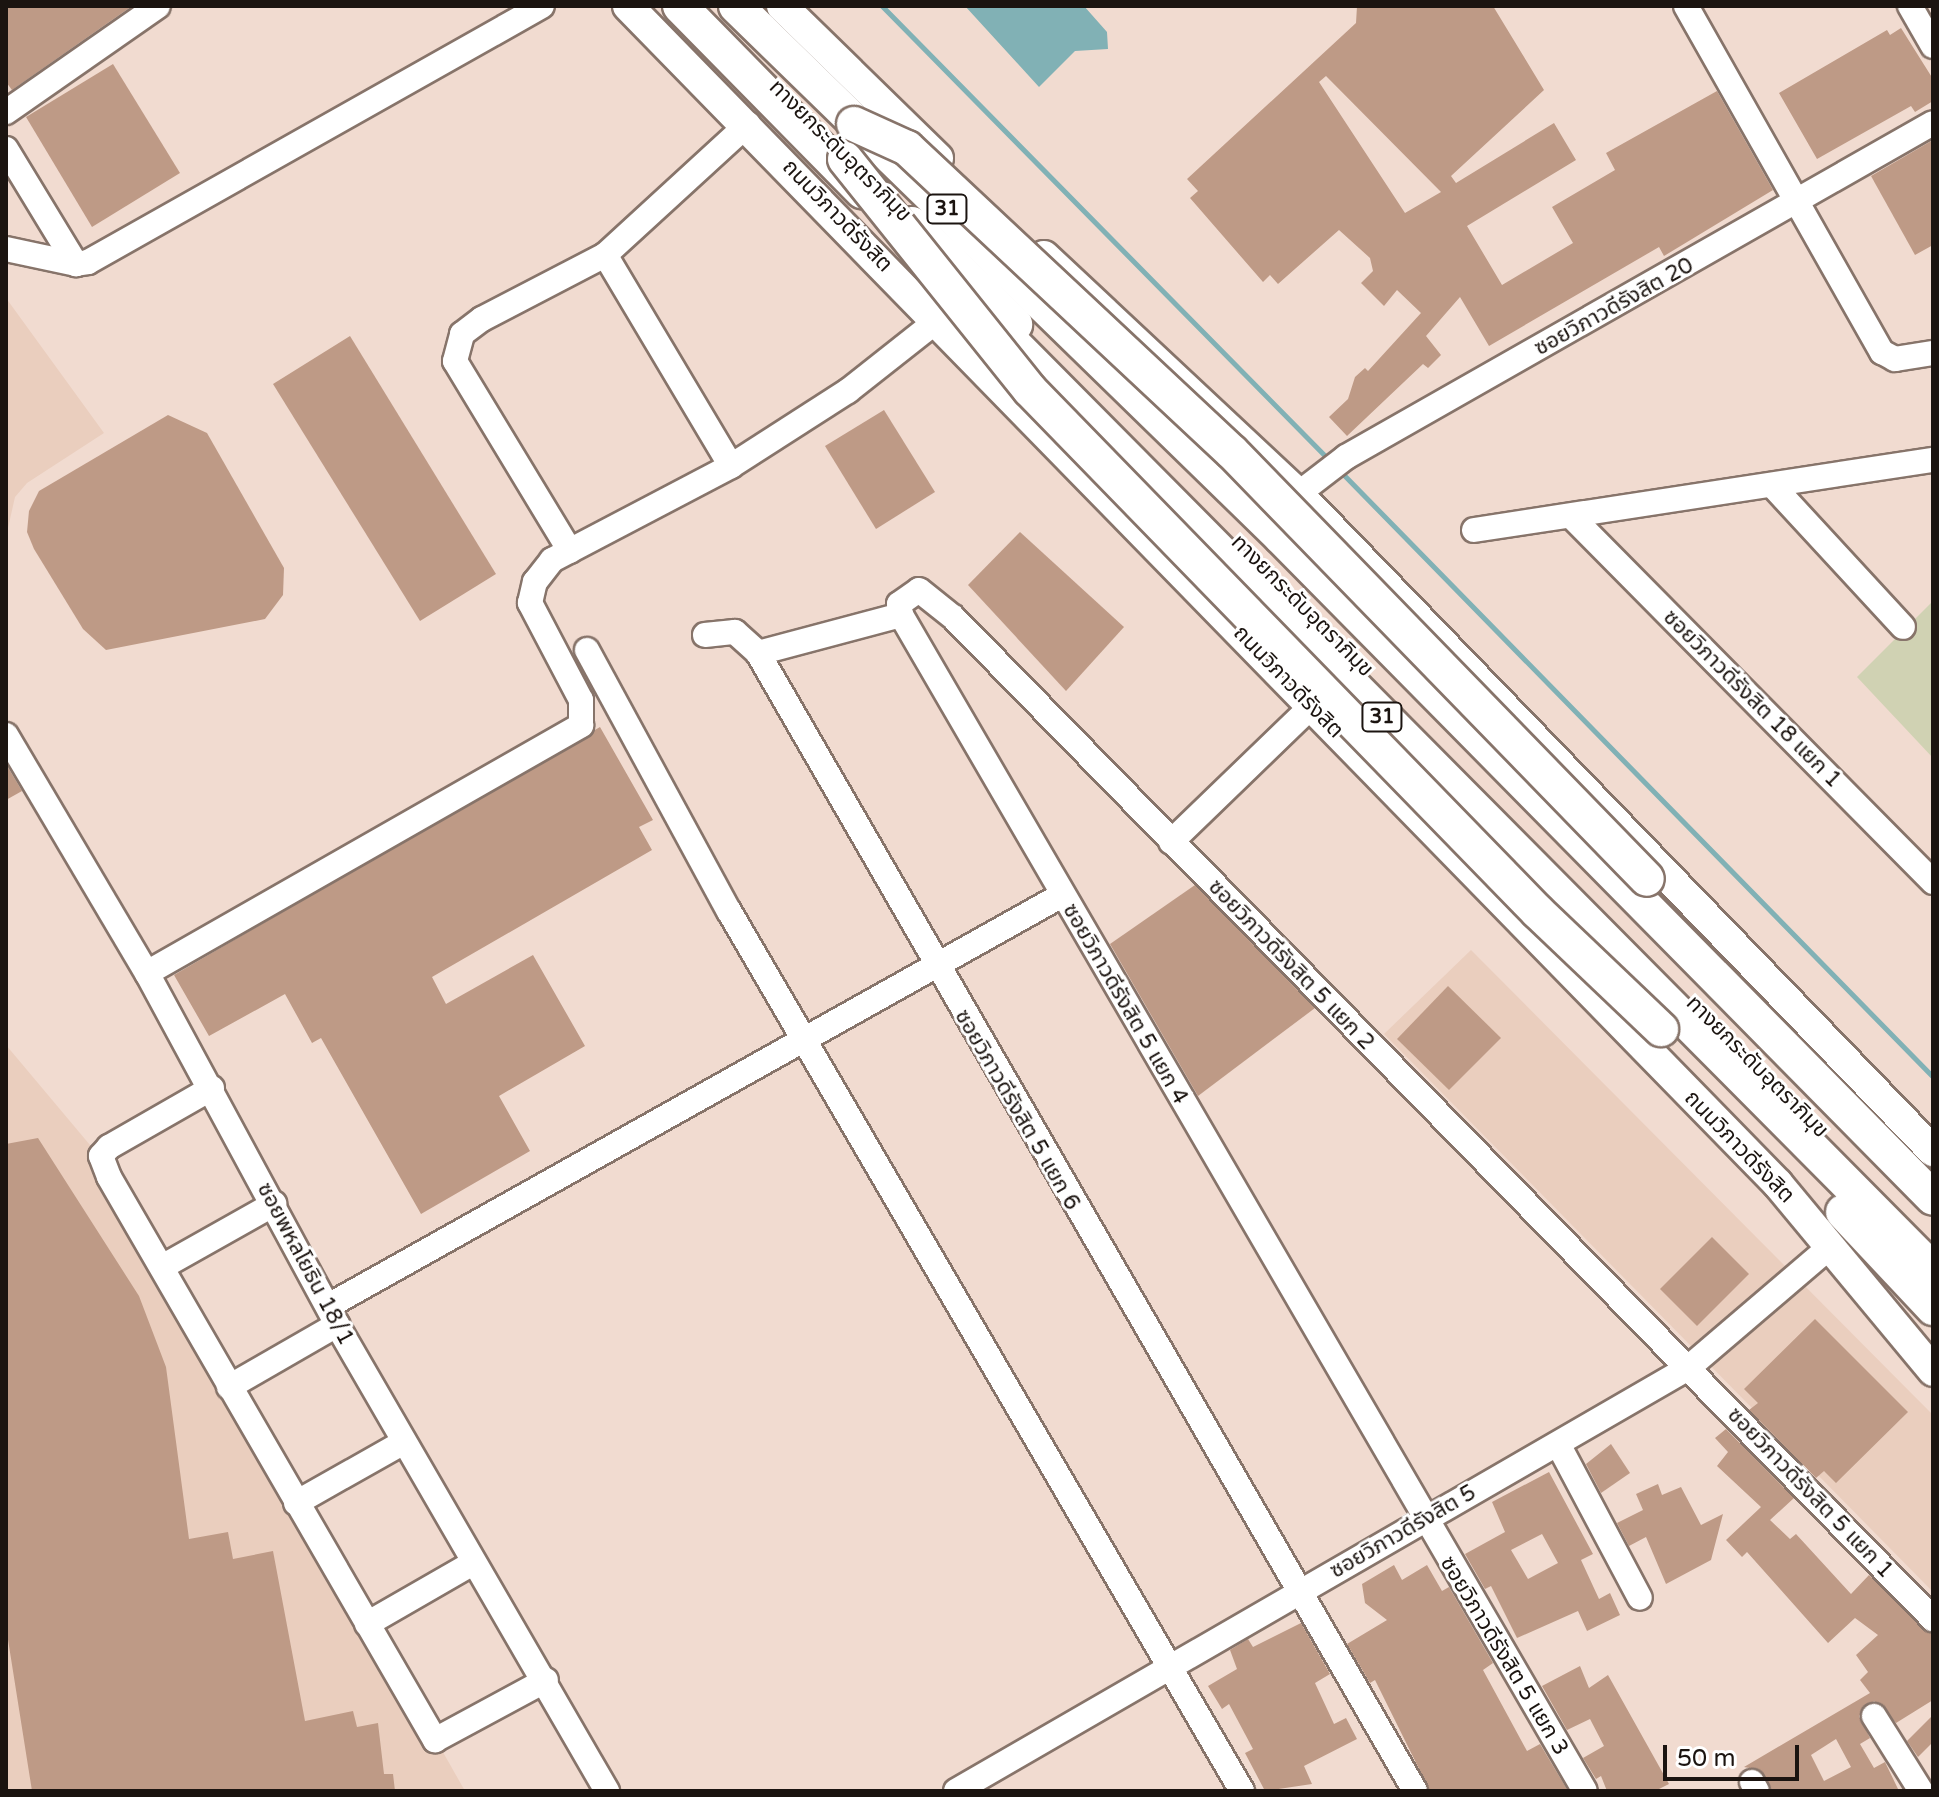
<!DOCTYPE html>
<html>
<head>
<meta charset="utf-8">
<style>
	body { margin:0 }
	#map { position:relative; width:1939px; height:1797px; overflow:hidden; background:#f1dbd0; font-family:"Varela Round","Noto Sans Thai",sans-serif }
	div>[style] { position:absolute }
	.built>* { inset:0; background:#eacebe }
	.green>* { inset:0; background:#d0d2b3 }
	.water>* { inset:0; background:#81b1b5 }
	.stream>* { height:5px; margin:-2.5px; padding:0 2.5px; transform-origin:2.5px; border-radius:2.5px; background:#81b1b5 }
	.building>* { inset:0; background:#be9a86 }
	.roads { filter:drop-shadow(2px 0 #87746a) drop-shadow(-2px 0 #87746a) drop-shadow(0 2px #87746a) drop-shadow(0 -2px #87746a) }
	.minor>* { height:24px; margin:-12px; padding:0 12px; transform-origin:12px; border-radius:12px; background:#fff }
	.major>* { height:30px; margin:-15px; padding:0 15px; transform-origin:15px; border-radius:15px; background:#fff }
	.highway>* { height:34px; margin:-17px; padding:0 17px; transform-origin:17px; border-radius:17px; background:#fff }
	.bridges { filter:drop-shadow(2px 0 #87746a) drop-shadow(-2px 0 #87746a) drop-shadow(0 2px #87746a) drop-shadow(0 -2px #87746a) }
	.highway-bridge>* { height:34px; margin:-17px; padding:0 17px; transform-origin:17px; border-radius:17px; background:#fff }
	span { translate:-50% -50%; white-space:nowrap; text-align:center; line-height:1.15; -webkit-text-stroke:6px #fff; paint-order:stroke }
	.shield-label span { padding:2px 6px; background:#fff; border:2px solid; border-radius:6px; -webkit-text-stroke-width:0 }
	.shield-label { font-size:20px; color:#1b1410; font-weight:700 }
	.street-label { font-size:22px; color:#1b1410 }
	.frame { position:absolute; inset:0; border:8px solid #1b1410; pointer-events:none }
	.scale { position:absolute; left:1663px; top:1745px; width:136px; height:36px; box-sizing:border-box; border:4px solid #1b1410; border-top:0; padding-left:10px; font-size:24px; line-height:28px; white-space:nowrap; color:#1b1410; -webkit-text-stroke:6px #fff; paint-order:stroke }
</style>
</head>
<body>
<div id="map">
	<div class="built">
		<i style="clip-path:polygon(6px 298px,104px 433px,27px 483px,15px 497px,6px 537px)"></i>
		<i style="clip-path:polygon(1471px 950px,1933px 1415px,1933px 1592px,1384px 1034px)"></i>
		<i style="clip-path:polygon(6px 1045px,116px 1176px,465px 1791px,6px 1791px)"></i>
	</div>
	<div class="green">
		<i style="clip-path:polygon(1933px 601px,1933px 758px,1857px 677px)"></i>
	</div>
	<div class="water">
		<i style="clip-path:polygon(965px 6px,1084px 6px,1107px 32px,1108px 49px,1075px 51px,1039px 87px)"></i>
	</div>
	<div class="stream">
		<i style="left:882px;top:6px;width:639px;rotate:45.44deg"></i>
		<i style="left:1340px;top:471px;width:848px;rotate:45.62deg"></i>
	</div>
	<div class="building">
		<i style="clip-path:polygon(6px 6px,132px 6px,12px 90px,6px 82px)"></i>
		<i style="clip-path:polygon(evenodd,1357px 6px,1493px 6px,1544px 90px,1451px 176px,1456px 183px,1554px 123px,1576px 160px,1467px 226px,1502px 285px,1573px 243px,1552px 207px,1615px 170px,1606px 153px,1717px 91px,1773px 190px,1664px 256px,1659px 247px,1489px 346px,1460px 297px,1426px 336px,1441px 355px,1428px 368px,1423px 364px,1347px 436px,1329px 417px,1348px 399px,1355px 377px,1365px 368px,1368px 371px,1421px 313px,1397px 290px,1384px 306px,1361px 283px,1373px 271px,1370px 258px,1339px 230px,1278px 284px,1270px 275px,1263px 282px,1190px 198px,1198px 191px,1187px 179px,1356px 23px,1357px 6px,1326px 76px,1441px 192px,1405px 213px,1319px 82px,1326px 76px)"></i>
		<i style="clip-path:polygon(1901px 28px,1933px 79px,1933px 101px,1915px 112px,1911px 106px,1817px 159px,1779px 93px,1887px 30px,1890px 35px)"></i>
		<i style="clip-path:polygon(113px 64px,180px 173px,92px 227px,26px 117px)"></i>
		<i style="clip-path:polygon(1933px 140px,1933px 245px,1915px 255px,1871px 176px)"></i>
		<i style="clip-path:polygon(350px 336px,496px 574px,420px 621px,273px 384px)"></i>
		<i style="clip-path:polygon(884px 410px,935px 492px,876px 529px,825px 446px)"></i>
		<i style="clip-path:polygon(168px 415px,207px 433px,284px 568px,283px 595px,265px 619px,106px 650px,83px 629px,34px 549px,27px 532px,29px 511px,39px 491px)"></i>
		<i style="clip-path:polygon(1020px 532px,1124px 627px,1066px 691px,968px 585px)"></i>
		<i style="clip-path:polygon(600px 727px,653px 820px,639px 827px,652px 850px,432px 977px,446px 1004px,533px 955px,585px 1046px,499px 1096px,530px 1151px,421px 1214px,321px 1038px,312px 1043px,285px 994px,209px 1036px,174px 975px)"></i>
		<i style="clip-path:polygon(6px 764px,22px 791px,6px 800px)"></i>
		<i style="clip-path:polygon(1195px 885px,1315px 1008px,1198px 1096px,1110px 944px)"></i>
		<i style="clip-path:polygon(1448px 986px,1501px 1038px,1449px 1090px,1397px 1039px)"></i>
		<i style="clip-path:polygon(38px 1138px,139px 1296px,166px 1367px,189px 1539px,228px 1532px,233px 1559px,273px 1551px,305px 1721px,353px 1711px,357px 1727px,378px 1723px,384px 1774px,393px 1774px,395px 1791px,32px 1791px,6px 1627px,6px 1144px)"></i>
		<i style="clip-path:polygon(1712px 1237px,1749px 1274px,1697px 1326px,1660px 1289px)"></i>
		<i style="clip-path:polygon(1815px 1319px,1908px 1412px,1836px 1483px,1824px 1471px,1816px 1478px,1749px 1410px,1758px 1403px,1744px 1389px)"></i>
		<i style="clip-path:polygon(evenodd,1726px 1429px,1794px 1498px,1770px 1520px,1790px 1539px,1796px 1534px,1851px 1594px,1869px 1575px,1933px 1634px,1933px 1700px,1896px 1723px,1874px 1701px,1859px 1716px,1870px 1738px,1860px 1744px,1874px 1768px,1885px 1762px,1899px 1791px,1772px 1791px,1760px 1770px,1744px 1767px,1870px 1693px,1860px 1680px,1868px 1672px,1856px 1655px,1878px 1635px,1855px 1618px,1828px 1643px,1747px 1552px,1742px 1557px,1726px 1540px,1761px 1507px,1717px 1466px,1728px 1452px,1715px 1438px,1726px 1429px,1836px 1739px,1851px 1767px,1824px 1781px,1811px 1755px,1836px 1739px)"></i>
		<i style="clip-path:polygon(1611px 1444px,1630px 1473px,1601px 1493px,1586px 1464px)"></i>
		<i style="clip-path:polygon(evenodd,1549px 1472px,1593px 1554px,1581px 1560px,1599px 1599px,1610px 1593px,1620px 1615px,1587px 1631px,1578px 1611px,1517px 1638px,1491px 1586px,1485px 1589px,1465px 1554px,1505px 1532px,1492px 1502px,1549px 1472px,1542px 1534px,1558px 1563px,1528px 1579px,1511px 1550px,1542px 1534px)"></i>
		<i style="clip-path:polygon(1658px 1484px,1662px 1495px,1681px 1487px,1701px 1525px,1723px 1514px,1711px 1560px,1666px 1584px,1646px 1537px,1629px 1546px,1617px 1523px,1643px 1510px,1636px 1494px)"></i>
		<i style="clip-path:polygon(1394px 1565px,1402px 1580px,1427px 1565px,1442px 1591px,1449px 1587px,1493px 1663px,1483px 1670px,1527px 1751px,1540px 1744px,1568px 1791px,1430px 1791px,1375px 1680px,1370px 1683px,1347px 1644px,1387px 1620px,1365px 1603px,1362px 1584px)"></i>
		<i style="clip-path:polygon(1301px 1623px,1330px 1674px,1315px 1683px,1334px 1724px,1346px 1718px,1357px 1739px,1304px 1766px,1312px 1784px,1265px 1791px,1245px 1753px,1253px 1749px,1229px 1704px,1222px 1709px,1208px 1686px,1237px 1669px,1230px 1650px,1248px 1639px,1253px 1647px)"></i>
		<i style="clip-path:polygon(1580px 1666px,1589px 1688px,1608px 1675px,1669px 1784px,1655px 1791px,1607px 1791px,1601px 1776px,1596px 1779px,1583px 1758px,1604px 1746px,1590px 1719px,1567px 1730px,1542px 1686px)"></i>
		<i style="clip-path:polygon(1933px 1715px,1933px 1742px,1918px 1757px,1907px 1741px)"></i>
	</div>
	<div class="roads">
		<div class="minor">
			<i style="left:1686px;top:6px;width:398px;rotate:60.5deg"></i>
			<i style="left:1882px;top:352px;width:15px;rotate:28deg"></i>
			<i style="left:1895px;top:359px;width:38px;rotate:-9deg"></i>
			<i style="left:1910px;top:6px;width:46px;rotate:60.1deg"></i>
			<i style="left:6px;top:112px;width:185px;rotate:-34.9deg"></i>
			<i style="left:6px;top:149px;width:135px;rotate:58.7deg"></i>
			<i style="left:76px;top:264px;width:12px;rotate:-9deg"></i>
			<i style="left:88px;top:262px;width:521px;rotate:-29.42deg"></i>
			<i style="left:6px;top:249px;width:72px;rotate:12.1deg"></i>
			<i style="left:731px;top:466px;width:246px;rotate:-120.8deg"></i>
			<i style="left:605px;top:255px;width:194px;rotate:-42.5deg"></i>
			<i style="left:1772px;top:485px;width:193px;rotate:47.3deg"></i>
			<i style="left:1298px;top:494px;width:61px;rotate:-37.6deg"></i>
			<i style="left:1346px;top:457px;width:675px;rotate:-29.64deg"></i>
			<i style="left:1571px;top:516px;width:515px;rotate:45.31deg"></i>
			<i style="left:1474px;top:530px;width:464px;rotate:-8.7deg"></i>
			<i style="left:570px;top:551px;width:222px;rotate:-121.2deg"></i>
			<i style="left:455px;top:361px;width:28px;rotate:-75deg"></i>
			<i style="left:462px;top:334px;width:25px;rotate:-37deg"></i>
			<i style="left:482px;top:319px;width:139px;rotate:-27.5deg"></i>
			<i style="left:901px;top:615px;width:11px;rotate:-100deg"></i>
			<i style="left:899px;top:604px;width:24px;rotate:-35deg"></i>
			<i style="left:919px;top:590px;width:43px;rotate:38.5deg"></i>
			<i style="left:953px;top:617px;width:1402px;rotate:45.64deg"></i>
			<i style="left:705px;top:635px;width:30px;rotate:-6deg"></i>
			<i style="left:735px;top:632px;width:31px;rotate:42deg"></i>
			<i style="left:758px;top:653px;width:1314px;rotate:60deg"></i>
			<i style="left:587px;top:650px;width:297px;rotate:61.5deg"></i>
			<i style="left:729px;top:911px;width:1019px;rotate:59.76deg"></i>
			<i style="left:758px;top:653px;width:148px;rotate:-14.9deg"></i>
			<i style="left:901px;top:615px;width:1360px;rotate:59.82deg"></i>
			<i style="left:6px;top:735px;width:277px;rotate:59.4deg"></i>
			<i style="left:147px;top:973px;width:400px;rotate:61.6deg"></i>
			<i style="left:337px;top:1325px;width:539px;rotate:59.91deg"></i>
			<i style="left:1171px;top:842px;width:194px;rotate:-44deg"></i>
			<i style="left:147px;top:973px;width:500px;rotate:-29.7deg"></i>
			<i style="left:581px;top:725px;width:25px;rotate:-90deg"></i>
			<i style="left:581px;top:700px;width:110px;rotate:-117.7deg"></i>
			<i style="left:530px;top:603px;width:22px;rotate:-77deg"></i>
			<i style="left:535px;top:582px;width:28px;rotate:-52deg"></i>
			<i style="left:552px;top:560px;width:202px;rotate:-27.7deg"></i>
			<i style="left:731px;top:466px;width:139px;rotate:-32.7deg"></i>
			<i style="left:848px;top:391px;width:115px;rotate:-38.3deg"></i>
			<i style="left:212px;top:1088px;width:119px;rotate:150.2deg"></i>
			<i style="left:109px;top:1147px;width:12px;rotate:132deg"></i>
			<i style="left:101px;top:1156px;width:22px;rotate:69deg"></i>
			<i style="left:109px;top:1177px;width:651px;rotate:59.93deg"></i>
			<i style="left:435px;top:1740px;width:126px;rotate:-28.4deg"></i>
			<i style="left:162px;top:1267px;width:129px;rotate:-29.4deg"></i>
			<i style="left:330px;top:1305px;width:839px;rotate:-29.25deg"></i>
			<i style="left:229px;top:1387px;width:125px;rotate:-29.9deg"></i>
			<i style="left:1558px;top:1444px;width:174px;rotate:62deg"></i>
			<i style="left:296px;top:1503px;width:124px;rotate:-29.5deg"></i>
			<i style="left:367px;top:1624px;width:122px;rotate:-29.9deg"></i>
			<i style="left:1874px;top:1716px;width:89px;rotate:57.9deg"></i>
			<i style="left:1752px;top:1782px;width:10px;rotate:61deg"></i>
			<i style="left:956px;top:1791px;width:845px;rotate:-30.02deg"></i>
			<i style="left:1688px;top:1368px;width:188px;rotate:-40.5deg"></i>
		</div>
		<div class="major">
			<i style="left:628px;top:6px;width:1646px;rotate:45.69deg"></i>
			<i style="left:1778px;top:1184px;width:243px;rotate:50.3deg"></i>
			<i style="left:782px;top:6px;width:218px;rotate:44.3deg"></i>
			<i style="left:1044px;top:256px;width:348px;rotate:43.1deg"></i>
			<i style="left:1298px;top:494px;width:914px;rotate:45.98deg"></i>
		</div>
		<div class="highway">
			<i style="left:680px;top:6px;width:260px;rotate:45.5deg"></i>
			<i style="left:736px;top:6px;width:761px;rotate:44.25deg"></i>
			<i style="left:1281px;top:537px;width:928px;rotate:45.39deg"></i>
			<i style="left:912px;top:224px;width:144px;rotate:44.2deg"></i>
			<i style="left:987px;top:317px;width:1343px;rotate:45.21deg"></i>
			<i style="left:1843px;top:1212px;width:132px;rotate:46.8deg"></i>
		</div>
	</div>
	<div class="bridges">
		<div class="highway-bridge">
			<i style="left:854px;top:124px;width:58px;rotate:24.4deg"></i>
			<i style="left:907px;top:148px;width:445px;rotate:43.1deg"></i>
			<i style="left:1232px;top:452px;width:595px;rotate:45.82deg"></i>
			<i style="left:845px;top:159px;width:296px;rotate:51.3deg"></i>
			<i style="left:1030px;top:390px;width:728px;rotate:45.78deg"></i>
			<i style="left:1538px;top:912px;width:170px;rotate:43.6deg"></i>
		</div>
	</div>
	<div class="shield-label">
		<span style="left:947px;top:209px">31</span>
		<span style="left:1382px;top:717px">31</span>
	</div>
	<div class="street-label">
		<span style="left:840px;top:151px;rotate:45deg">ทางยกระดับอุตราภิมุข</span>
		<span style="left:837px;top:216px;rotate:46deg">ถนนวิภาวดีรังสิต</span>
		<span style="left:1614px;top:307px;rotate:-29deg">ซอยวิภาวดีรังสิต 20</span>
		<span style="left:1302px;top:606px;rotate:45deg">ทางยกระดับอุตราภิมุข</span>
		<span style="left:1288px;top:682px;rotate:46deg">ถนนวิภาวดีรังสิต</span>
		<span style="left:1752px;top:699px;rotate:45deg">ซอยวิภาวดีรังสิต 18 แยก 1</span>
		<span style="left:1291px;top:965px;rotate:46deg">ซอยวิภาวดีรังสิต 5 แยก 2</span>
		<span style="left:1125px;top:1004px;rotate:60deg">ซอยวิภาวดีรังสิต 5 แยก 4</span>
		<span style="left:1757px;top:1067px;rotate:45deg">ทางยกระดับอุตราภิมุข</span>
		<span style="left:1017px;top:1110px;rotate:60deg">ซอยวิภาวดีรังสิต 5 แยก 6</span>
		<span style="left:1739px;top:1147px;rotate:46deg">ถนนวิภาวดีรังสิต</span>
		<span style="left:305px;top:1264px;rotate:62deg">ซอยพหลโยธิน 18/1</span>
		<span style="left:1810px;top:1493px;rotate:46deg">ซอยวิภาวดีรังสิต 5 แยก 1</span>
		<span style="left:1403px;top:1532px;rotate:-30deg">ซอยวิภาวดีรังสิต 5</span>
		<span style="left:1504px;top:1656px;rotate:59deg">ซอยวิภาวดีรังสิต 5 แยก 3</span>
	</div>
	<div class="frame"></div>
	<div class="scale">50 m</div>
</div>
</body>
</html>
